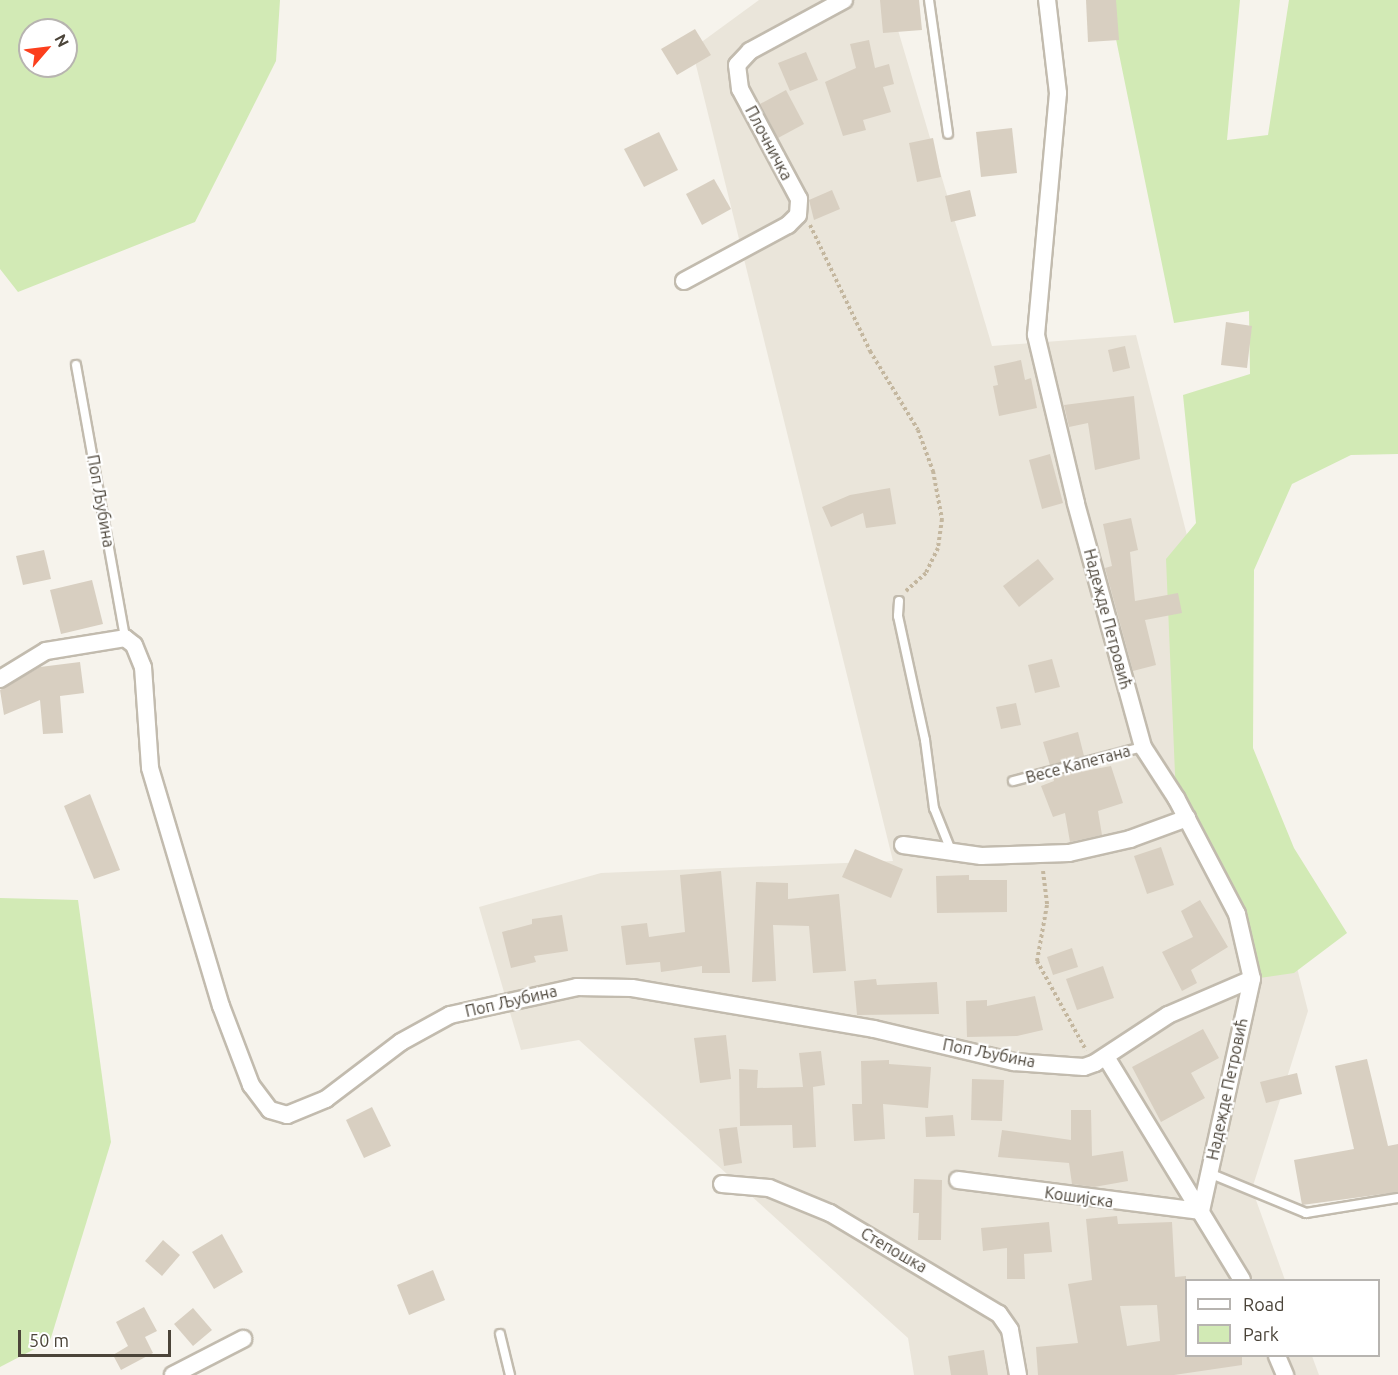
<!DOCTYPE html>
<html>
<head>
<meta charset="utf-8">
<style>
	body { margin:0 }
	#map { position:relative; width:1398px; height:1375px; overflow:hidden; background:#f6f3ec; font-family:Ubuntu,sans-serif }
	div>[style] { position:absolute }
	.residential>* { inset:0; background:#eae5da }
	.green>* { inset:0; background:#d2eab5 }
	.building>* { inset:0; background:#d8cfc1 }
	.path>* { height:4px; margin-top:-2px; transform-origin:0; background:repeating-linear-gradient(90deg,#c4b79f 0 3px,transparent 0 6px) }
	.roads { filter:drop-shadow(2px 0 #c2bbae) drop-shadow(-2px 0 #c2bbae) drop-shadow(0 2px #c2bbae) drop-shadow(0 -2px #c2bbae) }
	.service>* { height:8px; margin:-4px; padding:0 4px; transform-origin:4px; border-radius:4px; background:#fff }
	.minor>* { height:16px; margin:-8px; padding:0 8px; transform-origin:8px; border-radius:8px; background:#fff }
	span { translate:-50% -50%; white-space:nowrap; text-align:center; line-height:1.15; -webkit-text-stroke:4.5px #fff; paint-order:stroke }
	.street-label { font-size:16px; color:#4b4439 }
	.legend { position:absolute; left:1185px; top:1279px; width:195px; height:78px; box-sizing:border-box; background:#fff; border:2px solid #b7b4b0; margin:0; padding:8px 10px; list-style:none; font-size:18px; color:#4b4439 }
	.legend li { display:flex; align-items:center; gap:12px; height:30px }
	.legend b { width:30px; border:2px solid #b7b4b0 }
	.north { position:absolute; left:18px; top:18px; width:60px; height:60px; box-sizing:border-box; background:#fff; border:2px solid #b7b4b0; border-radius:50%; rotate:62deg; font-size:16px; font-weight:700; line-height:24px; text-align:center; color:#4b4439 }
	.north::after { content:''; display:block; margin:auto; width:21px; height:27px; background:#fc3f1d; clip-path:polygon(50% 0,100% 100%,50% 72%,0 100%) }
	.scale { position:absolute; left:18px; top:1330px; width:153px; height:27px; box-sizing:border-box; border:3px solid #4b4439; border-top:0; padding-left:8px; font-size:18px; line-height:21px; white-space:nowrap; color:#4b4439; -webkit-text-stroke:4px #fff; paint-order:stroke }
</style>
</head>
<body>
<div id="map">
	<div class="residential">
		<i style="clip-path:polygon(759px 0,889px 0,992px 346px,1136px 335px,1308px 1011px,1252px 1189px,1285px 1280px,1186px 1280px,1186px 1356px,1312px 1356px,1319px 1375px,914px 1375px,908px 1338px,579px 1040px,521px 1050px,479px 907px,601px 873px,893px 861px,692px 49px)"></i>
	</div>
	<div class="green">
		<i style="clip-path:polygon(evenodd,0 0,280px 0,276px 61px,195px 222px,18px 292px,0 269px,0 0,30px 30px,66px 30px,66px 66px,30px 66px,30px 30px)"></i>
		<i style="clip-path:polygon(1108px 0,1240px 0,1227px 140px,1268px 135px,1289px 0,1398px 0,1398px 454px,1351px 455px,1292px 484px,1254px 570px,1253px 748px,1294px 848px,1347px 933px,1294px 973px,1252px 979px,1237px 914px,1176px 798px,1166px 559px,1196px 523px,1183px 395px,1250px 374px,1249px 311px,1174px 323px)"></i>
		<i style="clip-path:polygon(0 898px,78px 900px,111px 1142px,50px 1341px,0 1367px)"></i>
	</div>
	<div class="building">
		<i style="clip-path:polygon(880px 0,919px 0,922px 30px,883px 33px)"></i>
		<i style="clip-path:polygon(1086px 0,1116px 0,1119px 40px,1088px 42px)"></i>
		<i style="clip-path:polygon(695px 29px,711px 55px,677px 75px,661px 49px)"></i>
		<i style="clip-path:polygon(869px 40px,875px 68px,889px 64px,894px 84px,883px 87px,891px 112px,863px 120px,866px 130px,843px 136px,825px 82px,856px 68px,850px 44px)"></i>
		<i style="clip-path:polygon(806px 52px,818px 80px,790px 91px,778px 63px)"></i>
		<i style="clip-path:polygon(786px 90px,804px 124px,778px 138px,760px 104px)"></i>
		<i style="clip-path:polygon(1012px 128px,1017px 173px,981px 177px,976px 132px)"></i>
		<i style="clip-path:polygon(659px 132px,678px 170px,644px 187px,624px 149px)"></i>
		<i style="clip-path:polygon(933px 138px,941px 177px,917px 182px,909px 143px)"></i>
		<i style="clip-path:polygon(714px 179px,731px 209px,702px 225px,686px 194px)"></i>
		<i style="clip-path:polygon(832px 190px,840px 209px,814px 220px,809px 200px)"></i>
		<i style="clip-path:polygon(970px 190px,976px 216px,951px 222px,945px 196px)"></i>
		<i style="clip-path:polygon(1226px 322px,1252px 326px,1247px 368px,1221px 365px)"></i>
		<i style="clip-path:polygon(1125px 346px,1130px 368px,1113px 372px,1108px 350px)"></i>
		<i style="clip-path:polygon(1021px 360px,1025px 380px,1031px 378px,1037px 408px,999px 416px,993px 386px,998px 385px,994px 366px)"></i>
		<i style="clip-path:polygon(1134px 396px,1140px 459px,1095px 470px,1088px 423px,1069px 427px,1064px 405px)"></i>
		<i style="clip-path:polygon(1050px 454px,1063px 503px,1042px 509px,1029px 460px)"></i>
		<i style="clip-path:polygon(890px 488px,896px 524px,866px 528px,863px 513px,831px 527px,822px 507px,850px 495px)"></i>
		<i style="clip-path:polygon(1131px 518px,1138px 550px,1130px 552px,1135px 601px,1178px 593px,1182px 613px,1145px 620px,1156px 665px,1133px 671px,1105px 568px,1112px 566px,1103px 524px)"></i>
		<i style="clip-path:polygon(44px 550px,51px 579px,23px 585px,16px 556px)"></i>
		<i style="clip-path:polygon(1038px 559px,1054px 579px,1019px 607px,1003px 586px)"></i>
		<i style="clip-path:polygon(92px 580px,103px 624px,61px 634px,50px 590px)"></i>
		<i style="clip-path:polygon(1052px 659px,1060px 687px,1035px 693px,1028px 665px)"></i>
		<i style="clip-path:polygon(80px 662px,84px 693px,60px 696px,63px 733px,43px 734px,40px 700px,4px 715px,0 690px,40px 667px)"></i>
		<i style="clip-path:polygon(1016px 703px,1021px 725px,1001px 729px,996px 707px)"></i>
		<i style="clip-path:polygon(1078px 732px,1084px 756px,1050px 765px,1043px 742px)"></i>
		<i style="clip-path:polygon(1111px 766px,1123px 803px,1098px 811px,1102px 835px,1070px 842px,1065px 813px,1053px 817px,1041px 786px,1054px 781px,1053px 777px)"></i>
		<i style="clip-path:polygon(90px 794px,120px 870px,94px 879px,64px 806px)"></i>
		<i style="clip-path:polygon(1161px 847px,1174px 885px,1147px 894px,1134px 856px)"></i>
		<i style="clip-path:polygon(855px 849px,903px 869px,891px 898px,842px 877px)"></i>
		<i style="clip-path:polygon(721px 871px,730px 973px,702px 973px,702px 966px,661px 972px,660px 962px,626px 965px,621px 926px,647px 923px,649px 937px,685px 932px,680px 875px)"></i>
		<i style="clip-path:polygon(969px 875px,969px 880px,1007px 880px,1007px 912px,937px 913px,936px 876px)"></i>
		<i style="clip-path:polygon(756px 882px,788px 883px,788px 899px,839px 894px,846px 971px,813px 973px,809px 926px,773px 925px,776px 981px,752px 982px)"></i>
		<i style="clip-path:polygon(1200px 900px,1228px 947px,1191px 970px,1197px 983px,1182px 991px,1162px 952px,1193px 937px,1181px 911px)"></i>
		<i style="clip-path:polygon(562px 915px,568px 951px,534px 956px,536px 962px,511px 968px,502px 932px,532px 924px,532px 919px)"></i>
		<i style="clip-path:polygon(1072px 948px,1078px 967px,1053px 975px,1047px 957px)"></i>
		<i style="clip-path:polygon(1103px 966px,1114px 998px,1077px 1010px,1066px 979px)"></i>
		<i style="clip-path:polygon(876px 979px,877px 985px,937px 982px,939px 1014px,857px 1015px,854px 981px)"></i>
		<i style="clip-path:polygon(1035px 996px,1043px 1030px,1017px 1036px,967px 1037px,966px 1001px,987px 1000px,987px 1006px)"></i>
		<i style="clip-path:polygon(1203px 1029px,1219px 1058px,1191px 1073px,1205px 1098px,1161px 1122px,1132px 1067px)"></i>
		<i style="clip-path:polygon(726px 1035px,731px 1079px,700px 1083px,694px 1038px)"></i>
		<i style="clip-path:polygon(821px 1051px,825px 1085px,813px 1087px,816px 1147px,793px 1148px,792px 1125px,740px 1126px,739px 1069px,758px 1070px,757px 1088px,803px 1087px,799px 1053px)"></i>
		<i style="clip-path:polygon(1367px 1059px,1388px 1146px,1398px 1144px,1398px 1192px,1302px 1205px,1294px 1160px,1354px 1149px,1335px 1066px)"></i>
		<i style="clip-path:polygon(889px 1060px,889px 1064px,931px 1067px,928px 1108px,883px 1104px,885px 1139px,854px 1141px,852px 1104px,862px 1104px,861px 1061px)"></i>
		<i style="clip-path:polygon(1297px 1073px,1302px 1094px,1266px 1103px,1260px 1082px)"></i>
		<i style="clip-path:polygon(972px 1079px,1004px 1080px,1002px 1121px,971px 1120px)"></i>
		<i style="clip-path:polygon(372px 1107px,391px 1146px,364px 1158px,346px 1120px)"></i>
		<i style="clip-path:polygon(1071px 1110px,1091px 1110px,1092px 1156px,1123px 1151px,1128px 1181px,1094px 1187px,1072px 1184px,1069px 1163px,998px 1157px,1002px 1130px,1071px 1140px)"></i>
		<i style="clip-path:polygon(953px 1115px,955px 1136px,926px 1137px,925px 1117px)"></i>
		<i style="clip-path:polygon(737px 1127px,742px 1163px,724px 1166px,719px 1129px)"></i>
		<i style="clip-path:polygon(914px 1179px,942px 1180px,941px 1240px,918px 1240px,919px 1213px,913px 1213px)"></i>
		<i style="clip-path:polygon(evenodd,1117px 1216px,1118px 1224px,1172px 1222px,1175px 1277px,1186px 1276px,1186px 1356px,1242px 1356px,1242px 1365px,1174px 1375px,1038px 1375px,1036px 1347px,1078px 1343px,1068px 1284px,1092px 1280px,1086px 1219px,1117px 1216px,1157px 1305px,1160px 1341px,1127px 1346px,1120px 1306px,1157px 1305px)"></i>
		<i style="clip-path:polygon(1049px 1222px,1052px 1252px,1024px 1254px,1025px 1279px,1007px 1279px,1007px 1248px,983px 1251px,981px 1228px)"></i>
		<i style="clip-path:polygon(222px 1234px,243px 1272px,214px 1289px,192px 1252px)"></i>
		<i style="clip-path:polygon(163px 1240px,180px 1255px,162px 1276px,145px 1261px)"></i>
		<i style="clip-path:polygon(433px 1270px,445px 1300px,409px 1315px,397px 1285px)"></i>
		<i style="clip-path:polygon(144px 1307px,157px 1331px,145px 1337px,153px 1353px,121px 1370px,113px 1355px,128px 1346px,116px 1322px)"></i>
		<i style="clip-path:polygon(193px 1308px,212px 1330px,193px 1346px,174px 1324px)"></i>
		<i style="clip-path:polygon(984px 1350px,988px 1375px,951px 1375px,948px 1356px)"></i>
	</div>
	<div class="path">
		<i style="left:810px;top:225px;width:140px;rotate:64.5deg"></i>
		<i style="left:870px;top:351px;width:92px;rotate:58.7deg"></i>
		<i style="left:918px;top:430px;width:44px;rotate:69.9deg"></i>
		<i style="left:933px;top:471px;width:49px;rotate:79.4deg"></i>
		<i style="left:942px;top:519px;width:29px;rotate:98deg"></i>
		<i style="left:938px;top:548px;width:28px;rotate:116deg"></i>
		<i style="left:926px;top:573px;width:27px;rotate:138deg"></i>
		<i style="left:1043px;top:871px;width:34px;rotate:83deg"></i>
		<i style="left:1047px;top:905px;width:57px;rotate:100.1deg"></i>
		<i style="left:1037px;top:961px;width:102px;rotate:61.2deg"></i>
	</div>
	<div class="roads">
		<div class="service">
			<i style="left:929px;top:0;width:135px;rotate:81.9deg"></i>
			<i style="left:76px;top:365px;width:277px;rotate:79.8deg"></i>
			<i style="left:899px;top:601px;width:15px;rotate:94deg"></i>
			<i style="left:898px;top:616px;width:127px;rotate:77.7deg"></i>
			<i style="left:925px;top:740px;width:69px;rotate:82.5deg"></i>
			<i style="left:934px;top:808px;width:48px;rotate:68.2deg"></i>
			<i style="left:1013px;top:781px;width:134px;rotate:-14.7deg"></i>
			<i style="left:1209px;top:1173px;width:105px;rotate:22.4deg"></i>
			<i style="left:1306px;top:1213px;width:93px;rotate:-9.3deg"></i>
			<i style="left:500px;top:1334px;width:42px;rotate:76.3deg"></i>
		</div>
		<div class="minor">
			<i style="left:684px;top:281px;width:118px;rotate:-28.3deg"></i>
			<i style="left:788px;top:225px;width:14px;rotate:-45deg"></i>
			<i style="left:798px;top:215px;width:16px;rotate:-86deg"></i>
			<i style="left:799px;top:199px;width:125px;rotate:-118.2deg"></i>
			<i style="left:740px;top:89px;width:24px;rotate:-97deg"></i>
			<i style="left:737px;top:65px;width:19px;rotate:-47deg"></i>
			<i style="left:750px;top:51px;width:107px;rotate:-28.5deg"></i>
			<i style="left:0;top:679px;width:54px;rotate:-31.3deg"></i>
			<i style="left:46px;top:651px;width:80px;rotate:-9.3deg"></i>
			<i style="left:125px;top:638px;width:11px;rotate:38deg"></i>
			<i style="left:134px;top:645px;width:24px;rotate:68deg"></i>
			<i style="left:143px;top:667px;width:101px;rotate:86deg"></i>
			<i style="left:150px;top:768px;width:248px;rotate:73.4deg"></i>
			<i style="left:221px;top:1006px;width:85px;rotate:69.2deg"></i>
			<i style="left:251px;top:1085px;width:31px;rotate:53deg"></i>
			<i style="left:270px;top:1110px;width:18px;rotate:16deg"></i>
			<i style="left:287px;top:1115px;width:42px;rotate:-22.3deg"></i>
			<i style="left:326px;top:1099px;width:94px;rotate:-37.2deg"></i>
			<i style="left:401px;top:1042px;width:56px;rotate:-28.9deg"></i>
			<i style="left:450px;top:1015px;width:130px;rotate:-12.4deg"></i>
			<i style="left:577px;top:987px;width:55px;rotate:1deg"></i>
			<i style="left:632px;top:988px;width:245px;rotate:9.6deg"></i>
			<i style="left:874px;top:1029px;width:144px;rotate:13.3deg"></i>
			<i style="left:1014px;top:1062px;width:70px;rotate:4.1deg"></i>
			<i style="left:1084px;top:1067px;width:12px;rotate:-20deg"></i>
			<i style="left:1095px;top:1063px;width:87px;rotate:-33.3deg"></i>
			<i style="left:1168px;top:1015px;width:91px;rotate:-23.2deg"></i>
			<i style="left:903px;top:845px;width:79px;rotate:8deg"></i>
			<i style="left:981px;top:856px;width:88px;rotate:-2deg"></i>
			<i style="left:1069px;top:853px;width:63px;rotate:-12.9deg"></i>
			<i style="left:1130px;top:839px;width:61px;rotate:-20.2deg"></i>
			<i style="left:1106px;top:1057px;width:261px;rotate:58.6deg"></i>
			<i style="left:958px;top:1180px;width:245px;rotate:7.3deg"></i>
			<i style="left:1201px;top:1211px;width:238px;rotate:-77.6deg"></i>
			<i style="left:1252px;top:979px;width:67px;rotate:-103deg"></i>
			<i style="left:1237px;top:914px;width:131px;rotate:-117.7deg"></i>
			<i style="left:1176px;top:798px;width:61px;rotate:-122.9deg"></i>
			<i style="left:1143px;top:747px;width:253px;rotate:-105.4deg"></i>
			<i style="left:1076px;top:503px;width:173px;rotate:-103.4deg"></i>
			<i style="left:1036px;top:335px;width:243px;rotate:-84.8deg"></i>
			<i style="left:1058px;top:93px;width:94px;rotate:-96.7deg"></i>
			<i style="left:722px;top:1184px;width:47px;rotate:4.9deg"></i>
			<i style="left:769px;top:1188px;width:66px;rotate:22.3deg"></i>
			<i style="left:830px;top:1213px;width:197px;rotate:30.9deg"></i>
			<i style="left:999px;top:1314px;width:19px;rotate:55deg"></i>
			<i style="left:1010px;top:1330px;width:46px;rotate:79.9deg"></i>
			<i style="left:1277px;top:1356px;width:21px;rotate:67deg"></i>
			<i style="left:173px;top:1375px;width:79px;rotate:-27.2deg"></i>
		</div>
	</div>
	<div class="street-label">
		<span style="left:769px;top:143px;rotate:62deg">Плочничка</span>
		<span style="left:101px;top:501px;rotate:80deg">Поп Љубина</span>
		<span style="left:1108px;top:619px;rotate:75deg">Надежде Петровић</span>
		<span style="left:1078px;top:764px;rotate:-15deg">Весе Капетана</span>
		<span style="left:511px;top:1001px;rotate:-13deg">Поп Љубина</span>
		<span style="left:989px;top:1053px;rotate:11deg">Поп Љубина</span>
		<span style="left:1227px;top:1089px;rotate:-78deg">Надежде Петровић</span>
		<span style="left:1079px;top:1197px;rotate:8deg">Кошијска</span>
		<span style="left:894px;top:1250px;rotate:30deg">Степошка</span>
	</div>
	<ul class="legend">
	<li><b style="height:8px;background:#fff"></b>Road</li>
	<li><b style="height:16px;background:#d2eab5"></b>Park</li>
	</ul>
	<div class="north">N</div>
	<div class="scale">50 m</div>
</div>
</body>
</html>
